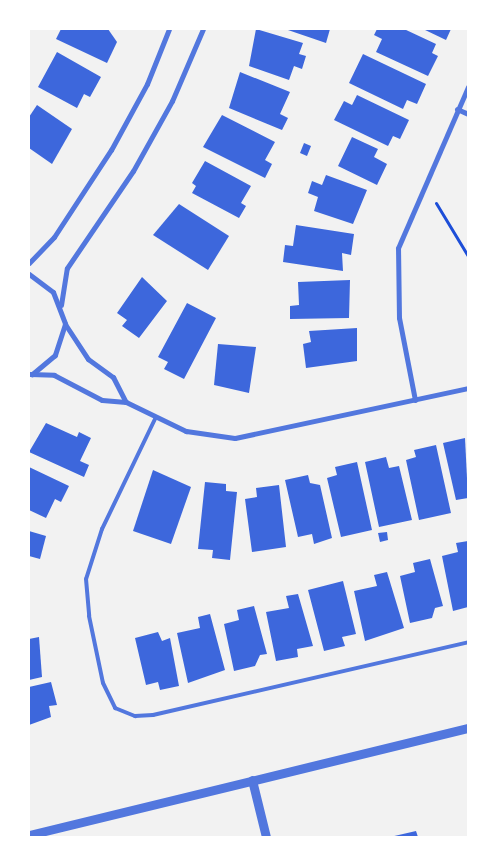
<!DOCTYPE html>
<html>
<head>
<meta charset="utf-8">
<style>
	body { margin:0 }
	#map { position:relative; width:497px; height:866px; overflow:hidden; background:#f2f2f2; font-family:Inter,sans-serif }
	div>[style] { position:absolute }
	.building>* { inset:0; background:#3d67dc }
	.path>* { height:3px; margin:-1.5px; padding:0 1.5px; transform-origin:1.5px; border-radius:1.5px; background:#1d4ed8 }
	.service>* { height:4px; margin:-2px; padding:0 2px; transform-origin:2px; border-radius:2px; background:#5277de }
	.minor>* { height:5px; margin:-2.5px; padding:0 2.5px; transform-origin:2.5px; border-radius:2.5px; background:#5277de }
	.tertiary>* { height:9px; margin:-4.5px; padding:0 4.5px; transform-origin:4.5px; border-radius:4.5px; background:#5277de }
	span { translate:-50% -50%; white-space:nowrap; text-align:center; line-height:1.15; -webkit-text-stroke:4.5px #fff; paint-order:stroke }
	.frame { position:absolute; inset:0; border:30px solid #fff; pointer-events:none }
</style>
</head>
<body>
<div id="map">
	<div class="building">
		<i style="clip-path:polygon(61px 29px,108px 29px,117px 42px,107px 63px,56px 39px)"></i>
		<i style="clip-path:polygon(256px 29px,303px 43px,299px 54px,306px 56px,302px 69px,294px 66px,289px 80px,249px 66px)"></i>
		<i style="clip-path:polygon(285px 29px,330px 29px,326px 43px)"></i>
		<i style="clip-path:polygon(377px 29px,404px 29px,436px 44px,432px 53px,438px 56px,428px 76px,376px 52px,382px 39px,374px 35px)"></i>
		<i style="clip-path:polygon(423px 29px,451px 29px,446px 40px)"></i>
		<i style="clip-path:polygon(57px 52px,101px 77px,90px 97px,84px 94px,77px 108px,38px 87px)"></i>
		<i style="clip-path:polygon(363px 54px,426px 84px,417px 104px,407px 100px,403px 109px,349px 83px)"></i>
		<i style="clip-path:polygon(240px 72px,290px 92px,280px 114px,288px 118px,282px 130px,229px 108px)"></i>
		<i style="clip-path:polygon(357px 95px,409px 120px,400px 139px,393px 136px,388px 146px,334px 120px,344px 101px,352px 105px)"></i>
		<i style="clip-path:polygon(37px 105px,72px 129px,52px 164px,29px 148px,29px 117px)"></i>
		<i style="clip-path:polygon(222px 115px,275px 142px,265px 160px,272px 164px,265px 178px,203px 147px)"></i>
		<i style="clip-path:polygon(352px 137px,378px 149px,374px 157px,387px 164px,377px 185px,338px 166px)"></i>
		<i style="clip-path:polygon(304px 143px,311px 146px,307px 156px,300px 153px)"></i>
		<i style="clip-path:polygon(205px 161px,251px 186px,241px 203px,246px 206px,239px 218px,192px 193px,196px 186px,192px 183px)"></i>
		<i style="clip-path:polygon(326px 175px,367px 190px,353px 224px,314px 211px,318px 197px,308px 193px,312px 181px,322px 185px)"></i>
		<i style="clip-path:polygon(179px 204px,229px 236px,208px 270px,153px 235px)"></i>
		<i style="clip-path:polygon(296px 225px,354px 234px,351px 255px,342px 253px,343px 271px,283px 262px,285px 245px,293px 246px)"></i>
		<i style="clip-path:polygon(142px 277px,167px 301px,139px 338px,122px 326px,127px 320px,117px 313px)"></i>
		<i style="clip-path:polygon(350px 280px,349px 318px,290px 319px,290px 306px,299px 305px,298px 282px)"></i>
		<i style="clip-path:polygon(187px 303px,216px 318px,184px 379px,164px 369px,168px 362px,158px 357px)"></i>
		<i style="clip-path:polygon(357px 328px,357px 361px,306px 368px,303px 344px,311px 342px,309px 331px)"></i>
		<i style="clip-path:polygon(218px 344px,256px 347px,249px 393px,214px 385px)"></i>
		<i style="clip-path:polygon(46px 423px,77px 437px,79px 432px,91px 438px,80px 461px,89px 465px,84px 477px,29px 452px)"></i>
		<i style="clip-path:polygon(465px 438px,468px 498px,456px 500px,443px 443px)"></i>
		<i style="clip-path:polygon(436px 445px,451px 513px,419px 520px,406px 460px,416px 457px,414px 450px)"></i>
		<i style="clip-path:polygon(386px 457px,389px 468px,399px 466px,412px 520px,379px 527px,365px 462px)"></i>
		<i style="clip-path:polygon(357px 462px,372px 530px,341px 537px,327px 478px,337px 475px,335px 467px)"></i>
		<i style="clip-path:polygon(29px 467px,69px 486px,61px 502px,55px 499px,46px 518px,29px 510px)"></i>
		<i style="clip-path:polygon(153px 470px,191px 487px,171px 544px,133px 531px)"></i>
		<i style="clip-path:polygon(308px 475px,310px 483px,320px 485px,332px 538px,314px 544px,312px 534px,298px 537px,285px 480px)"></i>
		<i style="clip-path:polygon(205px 482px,226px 484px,226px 491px,237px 492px,230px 560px,212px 558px,213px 550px,198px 549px)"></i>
		<i style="clip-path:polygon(279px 485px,286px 547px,252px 552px,245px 499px,257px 497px,256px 488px)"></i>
		<i style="clip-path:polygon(29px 531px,46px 536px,40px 559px,29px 556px)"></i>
		<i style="clip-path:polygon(387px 532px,388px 540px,380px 542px,378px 533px)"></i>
		<i style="clip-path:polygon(468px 541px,468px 607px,453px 611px,442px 556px,458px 552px,456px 543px)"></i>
		<i style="clip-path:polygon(430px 559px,443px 606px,435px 608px,432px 618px,410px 623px,400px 576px,415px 572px,413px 563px)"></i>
		<i style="clip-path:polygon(387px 572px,404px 628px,365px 641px,354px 591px,377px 586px,374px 575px)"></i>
		<i style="clip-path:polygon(343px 581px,356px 634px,342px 637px,345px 646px,324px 651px,308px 590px)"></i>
		<i style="clip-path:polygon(298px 594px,313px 646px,297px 649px,298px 657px,276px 661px,266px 612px,289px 608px,286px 596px)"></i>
		<i style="clip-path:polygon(254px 606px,267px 654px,260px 655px,255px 666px,234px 671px,224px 624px,239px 620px,237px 610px)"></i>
		<i style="clip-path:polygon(210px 614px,225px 670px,188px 683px,177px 633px,200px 628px,198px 617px)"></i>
		<i style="clip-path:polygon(158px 632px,162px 641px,170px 638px,179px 686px,160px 690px,158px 682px,146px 685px,135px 638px)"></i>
		<i style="clip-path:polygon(39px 637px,42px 677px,29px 680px,29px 639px)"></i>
		<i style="clip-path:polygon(51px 682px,57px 705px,49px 706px,51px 717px,29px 725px,29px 687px)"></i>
		<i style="clip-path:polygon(416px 831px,418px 837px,390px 837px)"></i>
	</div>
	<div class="path">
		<i style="left:436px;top:203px;width:62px;rotate:58.9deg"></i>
	</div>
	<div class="service">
		<i style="left:155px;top:419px;width:122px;rotate:115.7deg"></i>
		<i style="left:102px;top:529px;width:52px;rotate:107.7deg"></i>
		<i style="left:86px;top:579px;width:37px;rotate:85deg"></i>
		<i style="left:89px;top:616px;width:68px;rotate:78.2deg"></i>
		<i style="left:103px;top:683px;width:28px;rotate:64deg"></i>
		<i style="left:115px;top:708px;width:22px;rotate:22deg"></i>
		<i style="left:135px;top:716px;width:18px;rotate:-3deg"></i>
		<i style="left:153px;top:715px;width:323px;rotate:-13deg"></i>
	</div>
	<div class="minor">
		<i style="left:457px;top:109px;width:12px;rotate:24deg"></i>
		<i style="left:29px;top:263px;width:36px;rotate:-46deg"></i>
		<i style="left:54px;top:237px;width:104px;rotate:-56.8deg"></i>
		<i style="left:111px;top:150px;width:75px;rotate:-61.4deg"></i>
		<i style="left:147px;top:84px;width:59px;rotate:-68.2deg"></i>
		<i style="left:29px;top:274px;width:30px;rotate:37deg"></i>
		<i style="left:53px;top:292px;width:34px;rotate:69deg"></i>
		<i style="left:65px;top:324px;width:33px;rotate:108deg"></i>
		<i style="left:55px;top:355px;width:30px;rotate:140deg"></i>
		<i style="left:61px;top:305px;width:37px;rotate:-81deg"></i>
		<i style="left:67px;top:268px;width:117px;rotate:-55.8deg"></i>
		<i style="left:133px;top:171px;width:80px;rotate:-60.9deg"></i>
		<i style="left:172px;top:101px;width:78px;rotate:-66.7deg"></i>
		<i style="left:65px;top:324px;width:42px;rotate:56.7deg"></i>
		<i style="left:88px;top:359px;width:31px;rotate:36deg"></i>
		<i style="left:113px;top:377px;width:28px;rotate:63deg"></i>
		<i style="left:30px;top:374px;width:24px;rotate:2deg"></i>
		<i style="left:54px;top:375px;width:54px;rotate:27.5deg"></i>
		<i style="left:102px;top:400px;width:24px;rotate:5deg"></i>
		<i style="left:126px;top:402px;width:67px;rotate:25.8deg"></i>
		<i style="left:186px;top:431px;width:49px;rotate:8.1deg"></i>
		<i style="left:235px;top:438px;width:238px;rotate:-12.1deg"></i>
		<i style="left:415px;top:400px;width:84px;rotate:-101deg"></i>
		<i style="left:399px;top:318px;width:70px;rotate:-90.8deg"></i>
		<i style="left:398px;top:248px;width:176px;rotate:-66.5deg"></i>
	</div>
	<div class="tertiary">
		<i style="left:252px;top:780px;width:59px;rotate:76.2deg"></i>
		<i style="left:29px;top:835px;width:452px;rotate:-13.7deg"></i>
	</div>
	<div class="frame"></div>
</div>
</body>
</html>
